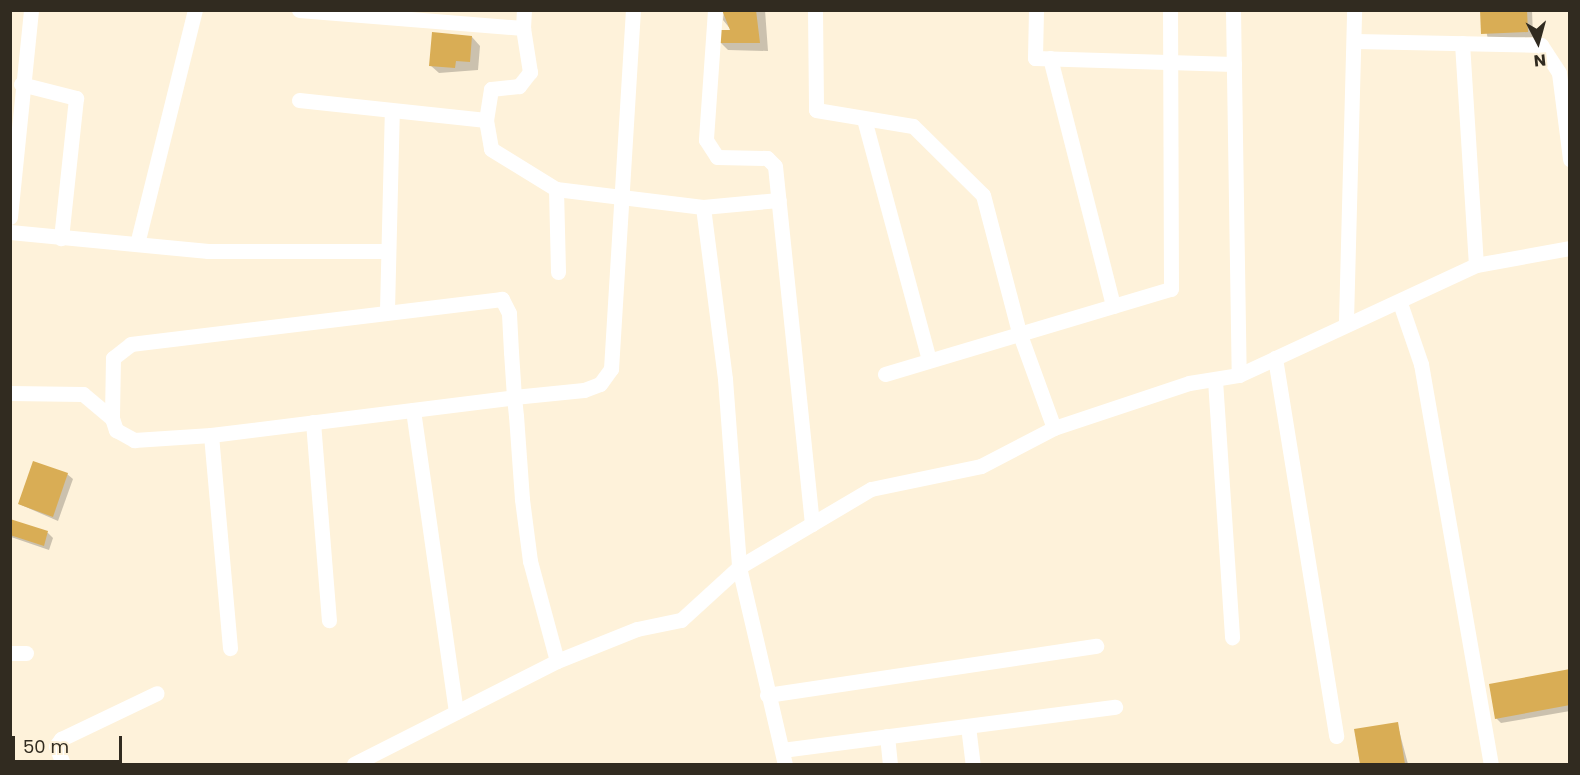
<!DOCTYPE html>
<html>
<head>
<meta charset="utf-8">
<style>
	body { margin:0 }
	#map { position:relative; width:1580px; height:775px; overflow:hidden; background:#fef2da; font-family:Poppins,sans-serif }
	div>[style] { position:absolute }
	.shadow>* { inset:0; background:#0003 }
	.building>* { inset:0; background:#d9ad55 }
	.minor>* { height:15px; margin:-7.5px; padding:0 7.5px; transform-origin:7.5px; border-radius:7.5px; background:#fff }
	span { translate:-50% -50%; white-space:nowrap; text-align:center; line-height:1.15; -webkit-text-stroke:6px #fef2da; paint-order:stroke }
	.frame { position:absolute; inset:0; border:12px solid #312b20; pointer-events:none }
	.north { position:absolute; left:1508px; top:12px; width:60px; height:60px; -webkit-text-stroke:4px #fef2da; paint-order:stroke; rotate:174deg; font-size:16px; font-weight:700; line-height:24px; text-align:center; color:#312b20 }
	.north::after { content:''; display:block; margin:auto; width:21px; height:27px; background:#312b20; clip-path:polygon(50% 0,100% 100%,50% 72%,0 100%) }
	.scale { position:absolute; left:12px; top:736px; width:110px; height:27px; box-sizing:border-box; border:3px solid #312b20; border-top:0; padding-left:8px; font-size:18px; line-height:21px; white-space:nowrap; color:#312b20; -webkit-text-stroke:4px #fef2da; paint-order:stroke }
</style>
</head>
<body>
<div id="map">
	<div class="shadow">
		<i style="clip-path:polygon(724px 10px,765px 10px,768px 51px,728px 50px,720px 42px,732px 31px,723px 20px)"></i>
		<i style="clip-path:polygon(1481px 10px,1532px 10px,1533px 37px,1488px 39px)"></i>
		<i style="clip-path:polygon(472px 37px,480px 46px,478px 70px,439px 73px,430px 65px)"></i>
		<i style="clip-path:polygon(67px 474px,73px 479px,58px 521px,19px 504px)"></i>
		<i style="clip-path:polygon(10px 520px,48px 533px,53px 538px,49px 550px,11px 537px)"></i>
		<i style="clip-path:polygon(1570px 671px,1570px 711px,1501px 723px,1496px 718px)"></i>
		<i style="clip-path:polygon(1397px 723px,1408px 764px,1362px 764px,1355px 731px)"></i>
	</div>
	<div class="building">
		<i style="clip-path:polygon(722px 10px,756px 10px,760px 43px,718px 43px,719px 30px,730px 30px)"></i>
		<i style="clip-path:polygon(1480px 10px,1527px 10px,1528px 32px,1481px 34px)"></i>
		<i style="clip-path:polygon(432px 32px,472px 36px,470px 62px,456px 61px,455px 68px,429px 66px)"></i>
		<i style="clip-path:polygon(33px 461px,68px 473px,53px 517px,18px 504px)"></i>
		<i style="clip-path:polygon(10px 519px,48px 531px,44px 546px,10px 535px)"></i>
		<i style="clip-path:polygon(1570px 669px,1570px 705px,1495px 719px,1489px 684px)"></i>
		<i style="clip-path:polygon(1398px 722px,1405px 764px,1360px 764px,1354px 729px)"></i>
	</div>
	<div class="minor">
		<i style="left:299px;top:10px;width:225px;rotate:4.6deg"></i>
		<i style="left:523px;top:28px;width:45px;rotate:81deg"></i>
		<i style="left:530px;top:72px;width:18px;rotate:128deg"></i>
		<i style="left:519px;top:86px;width:28px;rotate:174deg"></i>
		<i style="left:491px;top:89px;width:31px;rotate:99deg"></i>
		<i style="left:715px;top:10px;width:130px;rotate:94deg"></i>
		<i style="left:706px;top:140px;width:20px;rotate:57deg"></i>
		<i style="left:717px;top:157px;width:50px;rotate:1.1deg"></i>
		<i style="left:767px;top:158px;width:11px;rotate:45deg"></i>
		<i style="left:775px;top:166px;width:360px;rotate:84.1deg"></i>
		<i style="left:815px;top:10px;width:100px;rotate:89.4deg"></i>
		<i style="left:816px;top:110px;width:98px;rotate:9.4deg"></i>
		<i style="left:913px;top:126px;width:98px;rotate:44.6deg"></i>
		<i style="left:983px;top:195px;width:142px;rotate:75.3deg"></i>
		<i style="left:1019px;top:332px;width:102px;rotate:70deg"></i>
		<i style="left:1036px;top:10px;width:48px;rotate:91.2deg"></i>
		<i style="left:1035px;top:58px;width:199px;rotate:1.7deg"></i>
		<i style="left:1233px;top:10px;width:365px;rotate:89.1deg"></i>
		<i style="left:523px;top:28px;width:18px;rotate:-87deg"></i>
		<i style="left:1355px;top:41px;width:186px;rotate:1.2deg"></i>
		<i style="left:1541px;top:45px;width:33px;rotate:57deg"></i>
		<i style="left:1559px;top:73px;width:87px;rotate:82.7deg"></i>
		<i style="left:1462px;top:43px;width:222px;rotate:86.4deg"></i>
		<i style="left:1050px;top:58px;width:256px;rotate:75.7deg"></i>
		<i style="left:21px;top:84px;width:57px;rotate:14.3deg"></i>
		<i style="left:76px;top:98px;width:141px;rotate:96.1deg"></i>
		<i style="left:299px;top:100px;width:188px;rotate:6.1deg"></i>
		<i style="left:486px;top:120px;width:29px;rotate:80deg"></i>
		<i style="left:491px;top:149px;width:76px;rotate:31.6deg"></i>
		<i style="left:556px;top:189px;width:83px;rotate:88.6deg"></i>
		<i style="left:864px;top:119px;width:250px;rotate:74.9deg"></i>
		<i style="left:556px;top:189px;width:148px;rotate:7deg"></i>
		<i style="left:703px;top:207px;width:76px;rotate:-5.3deg"></i>
		<i style="left:703px;top:207px;width:173px;rotate:82.7deg"></i>
		<i style="left:725px;top:379px;width:189px;rotate:85.7deg"></i>
		<i style="left:739px;top:567px;width:202px;rotate:76.9deg"></i>
		<i style="left:10px;top:217px;width:208px;rotate:-84.2deg"></i>
		<i style="left:10px;top:232px;width:199px;rotate:5.5deg"></i>
		<i style="left:208px;top:251px;width:177px"></i>
		<i style="left:137px;top:244px;width:241px;rotate:-76.1deg"></i>
		<i style="left:1400px;top:303px;width:65px;rotate:71deg"></i>
		<i style="left:1421px;top:364px;width:406px;rotate:80.1deg"></i>
		<i style="left:387px;top:310px;width:199px;rotate:-88.6deg"></i>
		<i style="left:1346px;top:321px;width:311px;rotate:-88.5deg"></i>
		<i style="left:1275px;top:358px;width:383px;rotate:80.8deg"></i>
		<i style="left:885px;top:374px;width:298px;rotate:-16.6deg"></i>
		<i style="left:1171px;top:289px;width:279px;rotate:-90.2deg"></i>
		<i style="left:1215px;top:380px;width:258px;rotate:86.2deg"></i>
		<i style="left:10px;top:393px;width:73px;rotate:0.8deg"></i>
		<i style="left:83px;top:394px;width:38px;rotate:40deg"></i>
		<i style="left:413px;top:410px;width:305px;rotate:81.9deg"></i>
		<i style="left:313px;top:422px;width:199px;rotate:85.4deg"></i>
		<i style="left:211px;top:435px;width:214px;rotate:84.9deg"></i>
		<i style="left:10px;top:653px;width:16px"></i>
		<i style="left:557px;top:661px;width:104px;rotate:-105.1deg"></i>
		<i style="left:530px;top:561px;width:63px;rotate:-97.4deg"></i>
		<i style="left:522px;top:499px;width:83px;rotate:-94.1deg"></i>
		<i style="left:516px;top:416px;width:19px;rotate:-96deg"></i>
		<i style="left:514px;top:397px;width:45px;rotate:-93.8deg"></i>
		<i style="left:511px;top:352px;width:39px;rotate:-93deg"></i>
		<i style="left:509px;top:313px;width:16px;rotate:-117deg"></i>
		<i style="left:502px;top:299px;width:374px;rotate:173.1deg"></i>
		<i style="left:131px;top:344px;width:23px;rotate:142deg"></i>
		<i style="left:113px;top:358px;width:60px;rotate:91deg"></i>
		<i style="left:112px;top:418px;width:13px;rotate:72deg"></i>
		<i style="left:116px;top:430px;width:21px;rotate:29deg"></i>
		<i style="left:134px;top:440px;width:77px;rotate:-3.7deg"></i>
		<i style="left:211px;top:435px;width:305px;rotate:-7.1deg"></i>
		<i style="left:514px;top:397px;width:70px;rotate:-5.7deg"></i>
		<i style="left:584px;top:390px;width:17px;rotate:-21deg"></i>
		<i style="left:600px;top:384px;width:19px;rotate:-54deg"></i>
		<i style="left:611px;top:369px;width:360px;rotate:-86.5deg"></i>
		<i style="left:767px;top:695px;width:333px;rotate:-8.5deg"></i>
		<i style="left:968px;top:726px;width:38px;rotate:83deg"></i>
		<i style="left:887px;top:736px;width:28px;rotate:84deg"></i>
		<i style="left:782px;top:750px;width:336px;rotate:-7.4deg"></i>
		<i style="left:63px;top:764px;width:19px;rotate:-111deg"></i>
		<i style="left:56px;top:746px;width:9px;rotate:-54deg"></i>
		<i style="left:61px;top:739px;width:106px;rotate:-25.6deg"></i>
		<i style="left:354px;top:764px;width:228px;rotate:-26.9deg"></i>
		<i style="left:557px;top:661px;width:86px;rotate:-21.8deg"></i>
		<i style="left:637px;top:629px;width:45px;rotate:-11.6deg"></i>
		<i style="left:681px;top:620px;width:79px;rotate:-42.4deg"></i>
		<i style="left:739px;top:567px;width:153px;rotate:-30.6deg"></i>
		<i style="left:871px;top:489px;width:112px;rotate:-11.8deg"></i>
		<i style="left:981px;top:466px;width:82px;rotate:-27.5deg"></i>
		<i style="left:1054px;top:428px;width:142px;rotate:-18.4deg"></i>
		<i style="left:1189px;top:383px;width:51px;rotate:-9.1deg"></i>
		<i style="left:1239px;top:375px;width:261px;rotate:-24.9deg"></i>
		<i style="left:1476px;top:265px;width:96px;rotate:-10.3deg"></i>
	</div>
	<div class="frame"></div>
	<div class="north">N</div>
	<div class="scale">50 m</div>
</div>
</body>
</html>
